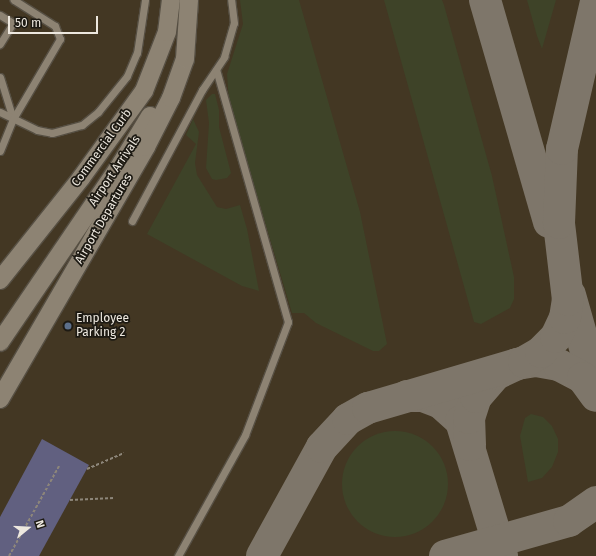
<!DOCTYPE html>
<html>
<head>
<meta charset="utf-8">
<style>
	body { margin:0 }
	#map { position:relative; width:596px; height:556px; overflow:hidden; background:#3a3123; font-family:"Fira Sans",sans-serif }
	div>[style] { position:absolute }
	.built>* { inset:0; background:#433723 }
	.green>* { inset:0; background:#3e4328 }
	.round { border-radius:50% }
	.taxiway>* { height:32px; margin:-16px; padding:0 16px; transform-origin:16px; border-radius:16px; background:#7e766a }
	.building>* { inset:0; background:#616080 }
	.path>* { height:2px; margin-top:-1px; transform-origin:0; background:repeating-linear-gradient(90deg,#8d867a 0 3px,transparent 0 5px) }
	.roads { filter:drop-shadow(1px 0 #564f43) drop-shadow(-1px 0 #564f43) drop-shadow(0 1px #564f43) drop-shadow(0 -1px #564f43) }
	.service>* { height:7px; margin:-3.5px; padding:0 3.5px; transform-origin:3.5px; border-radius:3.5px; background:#8d8373 }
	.tertiary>* { height:18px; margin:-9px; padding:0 9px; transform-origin:9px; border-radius:9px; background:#8d8373 }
	.dots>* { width:11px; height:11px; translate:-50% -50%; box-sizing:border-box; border:2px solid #1d1a13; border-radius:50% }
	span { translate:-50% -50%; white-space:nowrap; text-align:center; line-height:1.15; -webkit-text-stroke:3.5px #1d1a13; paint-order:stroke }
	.street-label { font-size:12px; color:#ede8df }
	.poi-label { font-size:12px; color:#ede8df }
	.left { translate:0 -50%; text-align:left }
	.north { position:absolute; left:8px; top:508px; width:40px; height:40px; -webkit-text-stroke:3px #1d1a13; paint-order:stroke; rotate:72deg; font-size:11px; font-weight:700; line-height:16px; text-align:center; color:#ede8df }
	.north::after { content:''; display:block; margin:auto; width:14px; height:18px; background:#ede8df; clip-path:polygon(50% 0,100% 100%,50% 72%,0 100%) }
	.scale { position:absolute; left:8px; top:16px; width:90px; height:18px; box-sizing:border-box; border:2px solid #ede8df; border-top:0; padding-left:5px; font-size:12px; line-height:14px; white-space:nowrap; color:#ede8df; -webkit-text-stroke:3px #1d1a13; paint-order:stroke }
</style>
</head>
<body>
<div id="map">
	<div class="built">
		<i style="clip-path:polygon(0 0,596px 0,596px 556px,0 556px)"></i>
	</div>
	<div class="green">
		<i style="clip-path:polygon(240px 0,299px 0,360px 212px,387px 344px,379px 351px,373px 351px,316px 323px,304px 313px,292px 313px,229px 101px,227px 74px,243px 24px)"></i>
		<i style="clip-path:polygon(384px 0,442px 0,444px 5px,492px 176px,514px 277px,514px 299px,510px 308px,481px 324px,474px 322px)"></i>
		<i style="clip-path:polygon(527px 0,556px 0,542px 49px,537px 36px)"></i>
		<i style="clip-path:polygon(212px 94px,215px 94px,219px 110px,219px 127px,231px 173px,227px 178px,216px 180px,212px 179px,206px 168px,209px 123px,206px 100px)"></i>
		<i style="clip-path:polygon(193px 119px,199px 132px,195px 163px,197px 175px,217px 207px,226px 209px,240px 205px,247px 229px,259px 291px,242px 286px,147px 234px,196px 144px,186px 135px)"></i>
		<i style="clip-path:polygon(531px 414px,543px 417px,552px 426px,558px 439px,558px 452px,552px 467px,542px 478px,528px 482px,520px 436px,525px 418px)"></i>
		<i class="round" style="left:342px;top:431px;width:106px;height:106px"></i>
	</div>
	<div class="taxiway">
		<i style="left:485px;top:0;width:231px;rotate:73.9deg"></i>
		<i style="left:570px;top:295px;width:96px;rotate:74.2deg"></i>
		<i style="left:407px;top:396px;width:16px"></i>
		<i style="left:423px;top:396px;width:19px;rotate:21deg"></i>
		<i style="left:441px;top:403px;width:27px;rotate:42deg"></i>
		<i style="left:461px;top:421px;width:141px;rotate:73.1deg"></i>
		<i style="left:470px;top:445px;width:27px;rotate:-92deg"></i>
		<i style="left:469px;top:418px;width:22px;rotate:-72deg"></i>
		<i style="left:476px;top:397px;width:30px;rotate:-49deg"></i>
		<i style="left:496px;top:374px;width:23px;rotate:-25deg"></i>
		<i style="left:517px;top:364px;width:19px;rotate:-9deg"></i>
		<i style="left:536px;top:361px;width:23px;rotate:10deg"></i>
		<i style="left:559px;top:365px;width:27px;rotate:28deg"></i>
		<i style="left:583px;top:378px;width:22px;rotate:54deg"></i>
		<i style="left:262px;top:556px;width:124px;rotate:-61.2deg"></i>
		<i style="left:322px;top:447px;width:38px;rotate:-47deg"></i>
		<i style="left:348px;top:419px;width:23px;rotate:-29deg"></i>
		<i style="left:368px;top:408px;width:163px;rotate:-16.4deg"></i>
		<i style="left:524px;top:362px;width:20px;rotate:-30deg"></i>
		<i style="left:541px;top:352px;width:21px;rotate:-45deg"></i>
		<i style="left:556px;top:337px;width:21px;rotate:-65deg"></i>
		<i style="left:565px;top:318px;width:18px;rotate:-81deg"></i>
		<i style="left:568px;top:300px;width:78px;rotate:-96.7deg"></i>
		<i style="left:559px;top:223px;width:74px;rotate:-87.7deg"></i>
		<i style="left:562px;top:149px;width:151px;rotate:-77deg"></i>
		<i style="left:445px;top:556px;width:129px;rotate:-15.8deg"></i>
		<i style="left:569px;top:521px;width:33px;rotate:-35deg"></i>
	</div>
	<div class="building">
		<i style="clip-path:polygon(42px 439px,89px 465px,39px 556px,0 556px,0 517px)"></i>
	</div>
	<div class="path">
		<i style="left:87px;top:469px;width:40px;rotate:-23.4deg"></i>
		<i style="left:70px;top:500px;width:44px;rotate:-2.6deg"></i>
		<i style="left:9px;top:556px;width:103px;rotate:-60.9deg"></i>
	</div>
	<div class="roads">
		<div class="service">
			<i style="left:0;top:15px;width:15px;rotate:32deg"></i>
			<i style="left:13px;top:23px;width:25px;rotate:122deg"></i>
			<i style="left:0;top:77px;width:44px;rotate:72.8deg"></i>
			<i style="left:0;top:112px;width:41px;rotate:25.9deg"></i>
			<i style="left:37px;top:130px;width:15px;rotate:11deg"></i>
			<i style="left:52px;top:133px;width:31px;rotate:-15deg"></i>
			<i style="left:82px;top:125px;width:21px;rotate:-39deg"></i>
			<i style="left:98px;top:112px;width:46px;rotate:-51.1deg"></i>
			<i style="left:127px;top:76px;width:25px;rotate:-67deg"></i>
			<i style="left:137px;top:53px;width:54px;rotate:-81.4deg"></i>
			<i style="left:0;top:151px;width:35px;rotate:-68deg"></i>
			<i style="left:13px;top:119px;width:93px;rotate:-59.6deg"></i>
			<i style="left:60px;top:39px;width:14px;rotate:-111deg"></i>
			<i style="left:55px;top:26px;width:49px;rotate:-147.6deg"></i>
			<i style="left:132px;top:221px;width:149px;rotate:-61.9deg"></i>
			<i style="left:202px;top:90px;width:40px;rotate:-56deg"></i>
			<i style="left:224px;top:57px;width:35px;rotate:-74deg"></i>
			<i style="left:234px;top:23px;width:23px;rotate:-97deg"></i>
			<i style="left:178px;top:556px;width:138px;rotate:-61deg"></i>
			<i style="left:245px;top:435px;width:121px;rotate:-69.2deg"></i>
			<i style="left:288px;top:322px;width:262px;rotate:-105.9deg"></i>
		</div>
		<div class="tertiary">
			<i style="left:0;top:280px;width:130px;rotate:-51.5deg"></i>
			<i style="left:81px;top:178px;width:107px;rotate:-54.1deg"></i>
			<i style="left:144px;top:91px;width:63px;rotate:-68.7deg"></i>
			<i style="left:167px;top:32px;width:32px;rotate:-83deg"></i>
			<i style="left:0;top:342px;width:215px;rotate:-55.8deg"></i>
			<i style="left:121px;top:164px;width:56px;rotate:-58.9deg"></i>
			<i style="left:0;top:399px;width:291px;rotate:-59.9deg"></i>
			<i style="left:146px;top:147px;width:55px;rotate:-63deg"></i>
			<i style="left:171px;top:98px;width:41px;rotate:-70.3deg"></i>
			<i style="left:185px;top:59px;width:59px;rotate:-86.1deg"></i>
		</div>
	</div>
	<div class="dots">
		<i style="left:68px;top:326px;background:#5c6f8a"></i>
	</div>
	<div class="street-label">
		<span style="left:102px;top:148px;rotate:-54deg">Commercial Curb</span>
		<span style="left:115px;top:171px;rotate:-56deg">Airport Arrivals</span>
		<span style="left:104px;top:219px;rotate:-60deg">Airport Departures</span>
	</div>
	<div class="poi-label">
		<span class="left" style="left:76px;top:326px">Employee<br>Parking 2</span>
	</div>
	<div class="north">N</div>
	<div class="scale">50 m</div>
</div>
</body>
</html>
